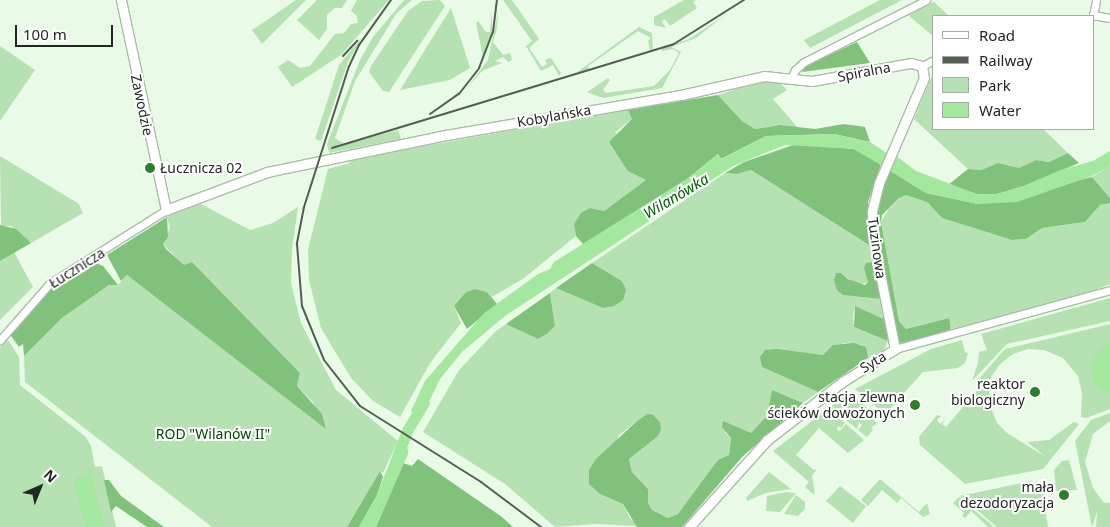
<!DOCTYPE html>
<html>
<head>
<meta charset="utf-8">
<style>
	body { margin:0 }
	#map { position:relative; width:1110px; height:527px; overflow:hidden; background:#e9fae7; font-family:"Noto Sans",sans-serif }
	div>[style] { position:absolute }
	.green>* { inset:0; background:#b6e1b2 }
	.forest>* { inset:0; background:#80c27b }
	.water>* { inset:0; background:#a4e79f }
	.river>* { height:11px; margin:-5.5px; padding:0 5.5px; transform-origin:5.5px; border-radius:5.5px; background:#a4e79f }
	.roads { filter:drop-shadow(1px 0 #acbcaa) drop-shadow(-1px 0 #acbcaa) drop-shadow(0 1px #acbcaa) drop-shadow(0 -1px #acbcaa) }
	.minor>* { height:7px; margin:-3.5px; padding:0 3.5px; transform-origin:3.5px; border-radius:3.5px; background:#fff }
	.tertiary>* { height:9px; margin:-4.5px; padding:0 4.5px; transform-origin:4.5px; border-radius:4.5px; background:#fff }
	.rail>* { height:2px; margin:-1px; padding:0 1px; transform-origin:1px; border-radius:1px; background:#535d53 }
	.dots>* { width:14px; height:14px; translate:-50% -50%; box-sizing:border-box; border:2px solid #fff; border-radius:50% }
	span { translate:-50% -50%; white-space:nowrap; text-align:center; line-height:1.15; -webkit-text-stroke:4px #fff; paint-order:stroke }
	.street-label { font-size:14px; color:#212821 }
	.poi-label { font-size:14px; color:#212821 }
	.left { translate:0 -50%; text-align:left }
	.right { translate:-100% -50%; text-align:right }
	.park-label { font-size:14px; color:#004901 }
	.water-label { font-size:15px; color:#006502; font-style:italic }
	.legend { position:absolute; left:932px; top:15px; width:162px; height:115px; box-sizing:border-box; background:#fff; border:1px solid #a6a9a6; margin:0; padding:6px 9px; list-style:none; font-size:15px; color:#212821 }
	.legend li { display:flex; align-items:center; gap:10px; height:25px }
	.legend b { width:25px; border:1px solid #a6a9a6 }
	.north { position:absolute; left:15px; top:462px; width:50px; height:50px; -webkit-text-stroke:4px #fff; paint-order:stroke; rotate:44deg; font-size:14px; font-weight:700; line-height:20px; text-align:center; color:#212821 }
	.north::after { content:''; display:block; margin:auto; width:18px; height:22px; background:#212821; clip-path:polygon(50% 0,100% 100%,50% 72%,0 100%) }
	.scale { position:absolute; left:15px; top:25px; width:98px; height:22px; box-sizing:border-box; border:2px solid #212821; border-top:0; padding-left:6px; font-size:15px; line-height:18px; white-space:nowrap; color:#212821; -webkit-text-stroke:4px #fff; paint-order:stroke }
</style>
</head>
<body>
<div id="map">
	<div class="green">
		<i style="clip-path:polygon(296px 0,306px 0,262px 44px,252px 30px)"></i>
		<i style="clip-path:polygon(317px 0,347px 0,342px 8px,335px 8px,327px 15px,327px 29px,319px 40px,297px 20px)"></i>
		<i style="clip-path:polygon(357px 0,389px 0,341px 55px,292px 87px,278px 67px,288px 60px,300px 68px,310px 66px,335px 34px,344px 33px,351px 24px,358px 23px,357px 16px,351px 11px)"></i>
		<i style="clip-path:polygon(404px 0,412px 0,396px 14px,355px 81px,335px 138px,343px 143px,330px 148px,398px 130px,401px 139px,329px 153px,327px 144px,360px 60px,373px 37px)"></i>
		<i style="clip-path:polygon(440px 0,445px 6px,389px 92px,383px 91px,369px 72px,371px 66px,408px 11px,422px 1px)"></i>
		<i style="clip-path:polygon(503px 0,512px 0,539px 39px,529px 48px,542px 67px,547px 64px,545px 60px,551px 58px,561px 73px,559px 76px,553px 65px,541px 71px,526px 46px,532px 41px)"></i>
		<i style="clip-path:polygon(684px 0,696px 0,693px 2px,697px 8px,670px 26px,665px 19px,662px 22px,666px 28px,654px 25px,654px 17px)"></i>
		<i style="clip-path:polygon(880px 0,902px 0,810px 48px,804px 40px)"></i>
		<i style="clip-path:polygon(934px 2px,949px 16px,934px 16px,934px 37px,908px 15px)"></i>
		<i style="clip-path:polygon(451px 8px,470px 68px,450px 80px,400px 90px)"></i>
		<i style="clip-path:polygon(492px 11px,492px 31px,483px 57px,476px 23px,478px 21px,486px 32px,490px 32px)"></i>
		<i style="clip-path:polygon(498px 12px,497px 28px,493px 42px,503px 55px,510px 53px,512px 60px,508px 62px,503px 57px,495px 61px,502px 63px,482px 71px,466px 89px,488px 60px)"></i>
		<i style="clip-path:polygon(725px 15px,696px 38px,671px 47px,681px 52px,662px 88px,603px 98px,587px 92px,608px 78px,610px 80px,603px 90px,606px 93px,654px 86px,670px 70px,679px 53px,673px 49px,661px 51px,663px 48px,689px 39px)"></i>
		<i style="clip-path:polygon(639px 27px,652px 33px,653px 49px,650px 50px,648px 41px,651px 38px,638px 31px,588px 66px,589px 69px,576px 73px)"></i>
		<i style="clip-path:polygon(362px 37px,348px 62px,321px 141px,315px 139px,339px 65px)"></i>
		<i style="clip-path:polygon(0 46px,35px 70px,0 121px)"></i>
		<i style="clip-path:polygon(934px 71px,934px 129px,1043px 129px,1068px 153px,1049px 162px,1036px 160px,1019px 168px,998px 163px,981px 170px,968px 169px,914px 119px)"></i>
		<i style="clip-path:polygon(768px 79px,780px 83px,787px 90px,773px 99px,798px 128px,780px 125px,755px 129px,742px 121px,718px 95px)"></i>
		<i style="clip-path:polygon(628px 110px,632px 119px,615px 132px,646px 180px,604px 211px,590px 208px,574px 224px,576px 236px,524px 278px,492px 297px,487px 292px,475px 289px,466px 292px,454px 306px,461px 323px,430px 363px,400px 417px,373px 401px,351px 378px,321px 328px,309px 280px,308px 250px,328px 169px,350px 163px,349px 159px)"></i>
		<i style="clip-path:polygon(0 156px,79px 204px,83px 213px,31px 243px,11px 226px,1px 226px)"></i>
		<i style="clip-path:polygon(1110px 166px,1110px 198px,1092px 177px)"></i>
		<i style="clip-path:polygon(751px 170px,869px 245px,872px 262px,866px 263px,868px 282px,859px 285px,840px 273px,844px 295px,881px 299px,884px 319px,855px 306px,853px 316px,854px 327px,888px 341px,883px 352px,868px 358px,862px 345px,844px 343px,823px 355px,794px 352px,762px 367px,818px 392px,803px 403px,772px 390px,768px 416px,751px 433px,725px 432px,731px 438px,729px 455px,678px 514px,668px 518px,652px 510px,648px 503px,648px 489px,632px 472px,629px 459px,657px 437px,647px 414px,637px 421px,619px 435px,600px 494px,623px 504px,631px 520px,653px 527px,596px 524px,555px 527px,505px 484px,423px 432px,459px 370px,496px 331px,506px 324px,538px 339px,547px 334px,555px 326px,550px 293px,556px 288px,603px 308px,622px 281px,592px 263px,725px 173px,737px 174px)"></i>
		<i style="clip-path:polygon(906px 195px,927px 202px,942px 218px,1012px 240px,1026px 239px,1042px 228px,1085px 222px,1100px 205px,1110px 203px,1110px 284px,1072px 299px,951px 329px,948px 318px,906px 329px,899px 321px,881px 222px,888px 210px,899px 198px)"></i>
		<i style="clip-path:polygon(199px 203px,250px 230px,273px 223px,298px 207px,292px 250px,291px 283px,301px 323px,336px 390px,398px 441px,383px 473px,380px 471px,347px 527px,212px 527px,25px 382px,24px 356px,62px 318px,109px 285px,118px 285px,127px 275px,326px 428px,313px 402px,297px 386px,300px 373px,192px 262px,184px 266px,163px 244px,170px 228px,167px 217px)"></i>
		<i style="clip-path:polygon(14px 252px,33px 287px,0 320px,0 261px)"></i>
		<i style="clip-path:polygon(1110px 298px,1110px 321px,1007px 344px,972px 381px,978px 363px,979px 352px,987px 350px,981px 334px)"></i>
		<i style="clip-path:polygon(1110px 324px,1110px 409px,1086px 418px,1081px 417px,1082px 393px,1078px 376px,1063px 358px,1044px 350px,1028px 349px,1013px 354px,1000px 364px,990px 379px,989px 403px,997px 423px,1007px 433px,1046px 457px,1027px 442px,1049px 440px,1074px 422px,1079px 424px,1043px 469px,965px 484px,920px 445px,919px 437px,937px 415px,941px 416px,937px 420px,940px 424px,946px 419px,942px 424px,946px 427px,979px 388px,976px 382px,1005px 349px)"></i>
		<i style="clip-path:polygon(8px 340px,19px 357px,20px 385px,86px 437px,91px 446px,95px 467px,102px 466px,116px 527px,0 527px,0 347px)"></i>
		<i style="clip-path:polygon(962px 340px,965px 352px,968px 353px,965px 363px,958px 368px,923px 372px,888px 411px,880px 410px,855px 389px,931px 349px)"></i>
		<i style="clip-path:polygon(851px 394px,875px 415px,873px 418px,877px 424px,871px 427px,873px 430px,867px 437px,858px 430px,862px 425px,859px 422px,857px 429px,831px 408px,827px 413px,830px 415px,833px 412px,845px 423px,841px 428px,838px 426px,837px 430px,840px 431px,846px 424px,864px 440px,848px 453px,819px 428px,796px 455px,814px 470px,817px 469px,812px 476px,815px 494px,812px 493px,805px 487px,809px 482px,773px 451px,846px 395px)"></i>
		<i style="clip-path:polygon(1110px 413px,1110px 421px,1093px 434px,1085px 462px,1093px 488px,1104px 503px,1110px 503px,1110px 527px,1096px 527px,1097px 512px,1092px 527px,1075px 441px,1091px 420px)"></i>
		<i style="clip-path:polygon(1069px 460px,1077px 490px,1056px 491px,1054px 470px,1062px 461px)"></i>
		<i style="clip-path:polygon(769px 472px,791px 489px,766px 493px,747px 501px,746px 498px)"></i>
		<i style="clip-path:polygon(880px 479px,919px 512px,927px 503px,930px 514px,923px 517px,901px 498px,897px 503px,882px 490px,868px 506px,861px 500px)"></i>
		<i style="clip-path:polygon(1031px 481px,1042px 488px,1048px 527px,997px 527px,960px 496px)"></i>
		<i style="clip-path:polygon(840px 486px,866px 506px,853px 523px,826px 501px)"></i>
		<i style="clip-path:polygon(786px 492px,796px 493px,780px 512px,766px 511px,767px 496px)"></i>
		<i style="clip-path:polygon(796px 495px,805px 502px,805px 509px,798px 516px,784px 514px)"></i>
		<i style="clip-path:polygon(959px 497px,994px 527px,988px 527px,971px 511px,965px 518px,962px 516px,964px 513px,953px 503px)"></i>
	</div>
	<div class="forest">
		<i style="clip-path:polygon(857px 42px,870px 63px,802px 72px,806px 66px)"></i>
		<i style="clip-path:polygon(718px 95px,742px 121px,755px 129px,780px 125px,815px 129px,844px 124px,865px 127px,870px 142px,834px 134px,766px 136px,721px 159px,718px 154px,687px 179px,583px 244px,576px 236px,574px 224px,581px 213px,590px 208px,604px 211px,646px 180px,628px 171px,609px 142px,632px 119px,628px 110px)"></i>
		<i style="clip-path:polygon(796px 144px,854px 149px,881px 164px,868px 202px,869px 245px,751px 170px,737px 174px,725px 173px,744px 162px)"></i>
		<i style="clip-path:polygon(1068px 153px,1079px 163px,1024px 186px,997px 194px,977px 194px,948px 185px,968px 169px,981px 170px,998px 163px,1019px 168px,1036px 160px,1049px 162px)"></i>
		<i style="clip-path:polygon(888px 169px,926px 193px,978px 204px,1092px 177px,1110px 198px,1110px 203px,1100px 205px,1085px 222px,1042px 228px,1026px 239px,1012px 240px,942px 218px,927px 202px,906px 195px,899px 198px,882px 215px,881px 222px,899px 321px,906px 329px,949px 318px,951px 332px,901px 343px,897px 341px,877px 237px,876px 204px)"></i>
		<i style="clip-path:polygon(167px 217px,168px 237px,163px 244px,166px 249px,184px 265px,192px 262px,300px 373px,297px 386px,322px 414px,326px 429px,127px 275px,121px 281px,107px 255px)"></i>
		<i style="clip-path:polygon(0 225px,16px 229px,31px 243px,0 261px)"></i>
		<i style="clip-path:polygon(91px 261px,103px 266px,118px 285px,109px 285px,62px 318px,24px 356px,23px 344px,19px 347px,9px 333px,43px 295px)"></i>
		<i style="clip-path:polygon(872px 262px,881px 299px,843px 295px,837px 290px,834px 280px,836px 273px,841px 273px,848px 279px,865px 285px,868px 282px,864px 268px,866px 263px)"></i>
		<i style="clip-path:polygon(592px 263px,622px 281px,626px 290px,623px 300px,614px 306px,603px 308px,556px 288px)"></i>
		<i style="clip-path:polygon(475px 289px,487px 292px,497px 304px,467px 329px,454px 306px,466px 292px)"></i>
		<i style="clip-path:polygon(550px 293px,555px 326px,547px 334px,538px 339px,506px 324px)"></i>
		<i style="clip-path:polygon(855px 306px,884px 319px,888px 341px,854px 327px)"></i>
		<i style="clip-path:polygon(854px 343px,866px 347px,868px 358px,818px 392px,762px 367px,760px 357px,765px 350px,777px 349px,823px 355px,833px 345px)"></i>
		<i style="clip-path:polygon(772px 390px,803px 403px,742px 457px,682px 527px,637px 527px,623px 504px,600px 494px,589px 484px,589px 470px,596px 459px,637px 421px,647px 414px,653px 415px,660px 422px,661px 430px,657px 437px,629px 459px,632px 472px,648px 489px,648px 503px,652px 510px,668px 518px,678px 514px,718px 460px,729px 455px,731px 438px,722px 427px,723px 421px,751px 433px,767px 416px)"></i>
		<i style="clip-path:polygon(418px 459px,502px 517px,513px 527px,376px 527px,403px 463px,412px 466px)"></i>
		<i style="clip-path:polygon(380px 471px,383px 477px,377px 495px,359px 527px,347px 527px)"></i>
		<i style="clip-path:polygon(104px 480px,109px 480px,121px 496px,164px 527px,147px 527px,116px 506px,111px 512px)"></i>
	</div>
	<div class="water">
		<i style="clip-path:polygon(834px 134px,870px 142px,885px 152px,895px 155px,916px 171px,977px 194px,997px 194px,1024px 186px,1060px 170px,1093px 161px,1110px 151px,1110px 166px,1092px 176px,1017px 202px,978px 204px,926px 193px,854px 149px,785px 145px,733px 166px,505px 316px,462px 352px,440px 379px,421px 418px,411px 411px,425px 381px,484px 313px,538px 274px,550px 269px,554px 262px,687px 179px,718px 154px,722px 159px,766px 136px)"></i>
		<i style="clip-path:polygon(1110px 344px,1110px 394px,1094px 383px,1090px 365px,1099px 349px)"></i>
		<i style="clip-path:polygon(398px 441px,408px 449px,408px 454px,384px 509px,376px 527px,359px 527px,377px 495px)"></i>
		<i style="clip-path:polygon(89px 472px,91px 474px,104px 527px,86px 527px,74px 485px,76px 478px)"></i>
	</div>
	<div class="river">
		<i style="left:397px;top:457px;width:30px;rotate:-69deg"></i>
		<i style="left:408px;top:429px;width:31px;rotate:-59deg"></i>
	</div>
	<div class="roads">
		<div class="minor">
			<i style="left:1093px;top:15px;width:17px;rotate:10deg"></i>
			<i style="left:1093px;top:16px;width:16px;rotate:-79deg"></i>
			<i style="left:922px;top:66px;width:13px;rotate:-27deg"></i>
			<i style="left:791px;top:79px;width:10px;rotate:-66deg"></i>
			<i style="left:795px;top:70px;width:12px;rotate:-42deg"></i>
			<i style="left:804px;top:62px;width:137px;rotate:-26.9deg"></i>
			<i style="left:0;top:340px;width:76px;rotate:-48.7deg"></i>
			<i style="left:50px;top:283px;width:137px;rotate:-32.2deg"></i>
			<i style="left:895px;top:349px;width:223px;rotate:-15.3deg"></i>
		</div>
		<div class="tertiary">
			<i style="left:121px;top:0;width:215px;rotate:77.9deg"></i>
			<i style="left:166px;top:210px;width:108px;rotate:-20.6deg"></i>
			<i style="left:267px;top:172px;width:183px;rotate:-11.7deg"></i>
			<i style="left:446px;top:135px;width:238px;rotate:-9.7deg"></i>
			<i style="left:681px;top:95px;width:85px;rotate:-12.9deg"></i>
			<i style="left:764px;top:76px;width:48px;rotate:5.9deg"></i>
			<i style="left:812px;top:81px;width:101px;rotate:-10.3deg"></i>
			<i style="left:911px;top:63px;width:11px;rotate:15deg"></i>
			<i style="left:922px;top:66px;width:12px;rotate:81deg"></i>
			<i style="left:924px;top:78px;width:114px;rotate:113.2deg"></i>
			<i style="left:879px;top:183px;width:30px;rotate:104deg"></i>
			<i style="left:872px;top:212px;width:26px;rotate:88deg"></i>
			<i style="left:873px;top:238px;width:113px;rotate:78.8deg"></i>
			<i style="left:895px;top:349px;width:62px;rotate:148.1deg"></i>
			<i style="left:842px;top:382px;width:95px;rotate:142.3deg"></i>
			<i style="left:767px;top:440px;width:117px;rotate:131.9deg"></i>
		</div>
	</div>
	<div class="rail">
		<i style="left:391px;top:0;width:55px;rotate:125.4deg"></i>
		<i style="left:359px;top:45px;width:23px;rotate:115deg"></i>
		<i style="left:349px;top:66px;width:148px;rotate:107.7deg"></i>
		<i style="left:304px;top:207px;width:38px;rotate:101deg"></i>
		<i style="left:297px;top:244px;width:62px;rotate:85.4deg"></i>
		<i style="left:302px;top:306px;width:58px;rotate:67.8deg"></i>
		<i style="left:324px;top:360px;width:58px;rotate:52deg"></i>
		<i style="left:360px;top:406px;width:143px;rotate:32.1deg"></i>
		<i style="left:481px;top:482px;width:75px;rotate:36.9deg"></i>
		<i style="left:343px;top:56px;width:21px;rotate:-47deg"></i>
		<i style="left:430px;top:114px;width:35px;rotate:-35deg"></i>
		<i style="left:459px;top:94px;width:33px;rotate:-52deg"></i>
		<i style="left:479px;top:68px;width:39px;rotate:-69deg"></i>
		<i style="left:493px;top:32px;width:32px;rotate:-83deg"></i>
		<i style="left:332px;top:148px;width:357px;rotate:-16.9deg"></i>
		<i style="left:674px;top:44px;width:83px;rotate:-32.2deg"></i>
	</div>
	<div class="dots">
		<i style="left:150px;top:168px;background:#2d7e2a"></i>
		<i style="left:1035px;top:392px;background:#2d7e2a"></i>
		<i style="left:915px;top:405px;background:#2d7e2a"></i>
		<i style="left:1064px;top:495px;background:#2d7e2a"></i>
	</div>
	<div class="street-label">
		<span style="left:864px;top:72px;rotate:-11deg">Spiralna</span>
		<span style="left:142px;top:105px;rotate:78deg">Zawodzie</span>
		<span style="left:554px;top:116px;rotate:-10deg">Kobylańska</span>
		<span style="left:877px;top:248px;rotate:82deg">Tuzinowa</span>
		<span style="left:77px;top:268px;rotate:-32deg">Łucznicza</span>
		<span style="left:873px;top:362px;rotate:-31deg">Syta</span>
	</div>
	<div class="poi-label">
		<span class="left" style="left:160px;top:168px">Łucznicza 02</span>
		<span class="right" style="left:1025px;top:392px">reaktor<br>biologiczny</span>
		<span class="right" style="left:905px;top:405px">stacja zlewna<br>ścieków dowożonych</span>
		<span class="right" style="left:1054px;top:495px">mała<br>dezodoryzacja</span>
	</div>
	<div class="park-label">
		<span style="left:213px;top:434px">ROD "Wilanów II"</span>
	</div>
	<div class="water-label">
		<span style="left:676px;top:196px;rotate:-31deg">Wilanówka</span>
	</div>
	<ul class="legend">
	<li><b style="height:6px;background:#fff"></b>Road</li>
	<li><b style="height:6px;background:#535d53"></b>Railway</li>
	<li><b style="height:14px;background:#b6e1b2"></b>Park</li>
	<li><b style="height:14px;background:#a4e79f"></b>Water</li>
	</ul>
	<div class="north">N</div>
	<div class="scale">100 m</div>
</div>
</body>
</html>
